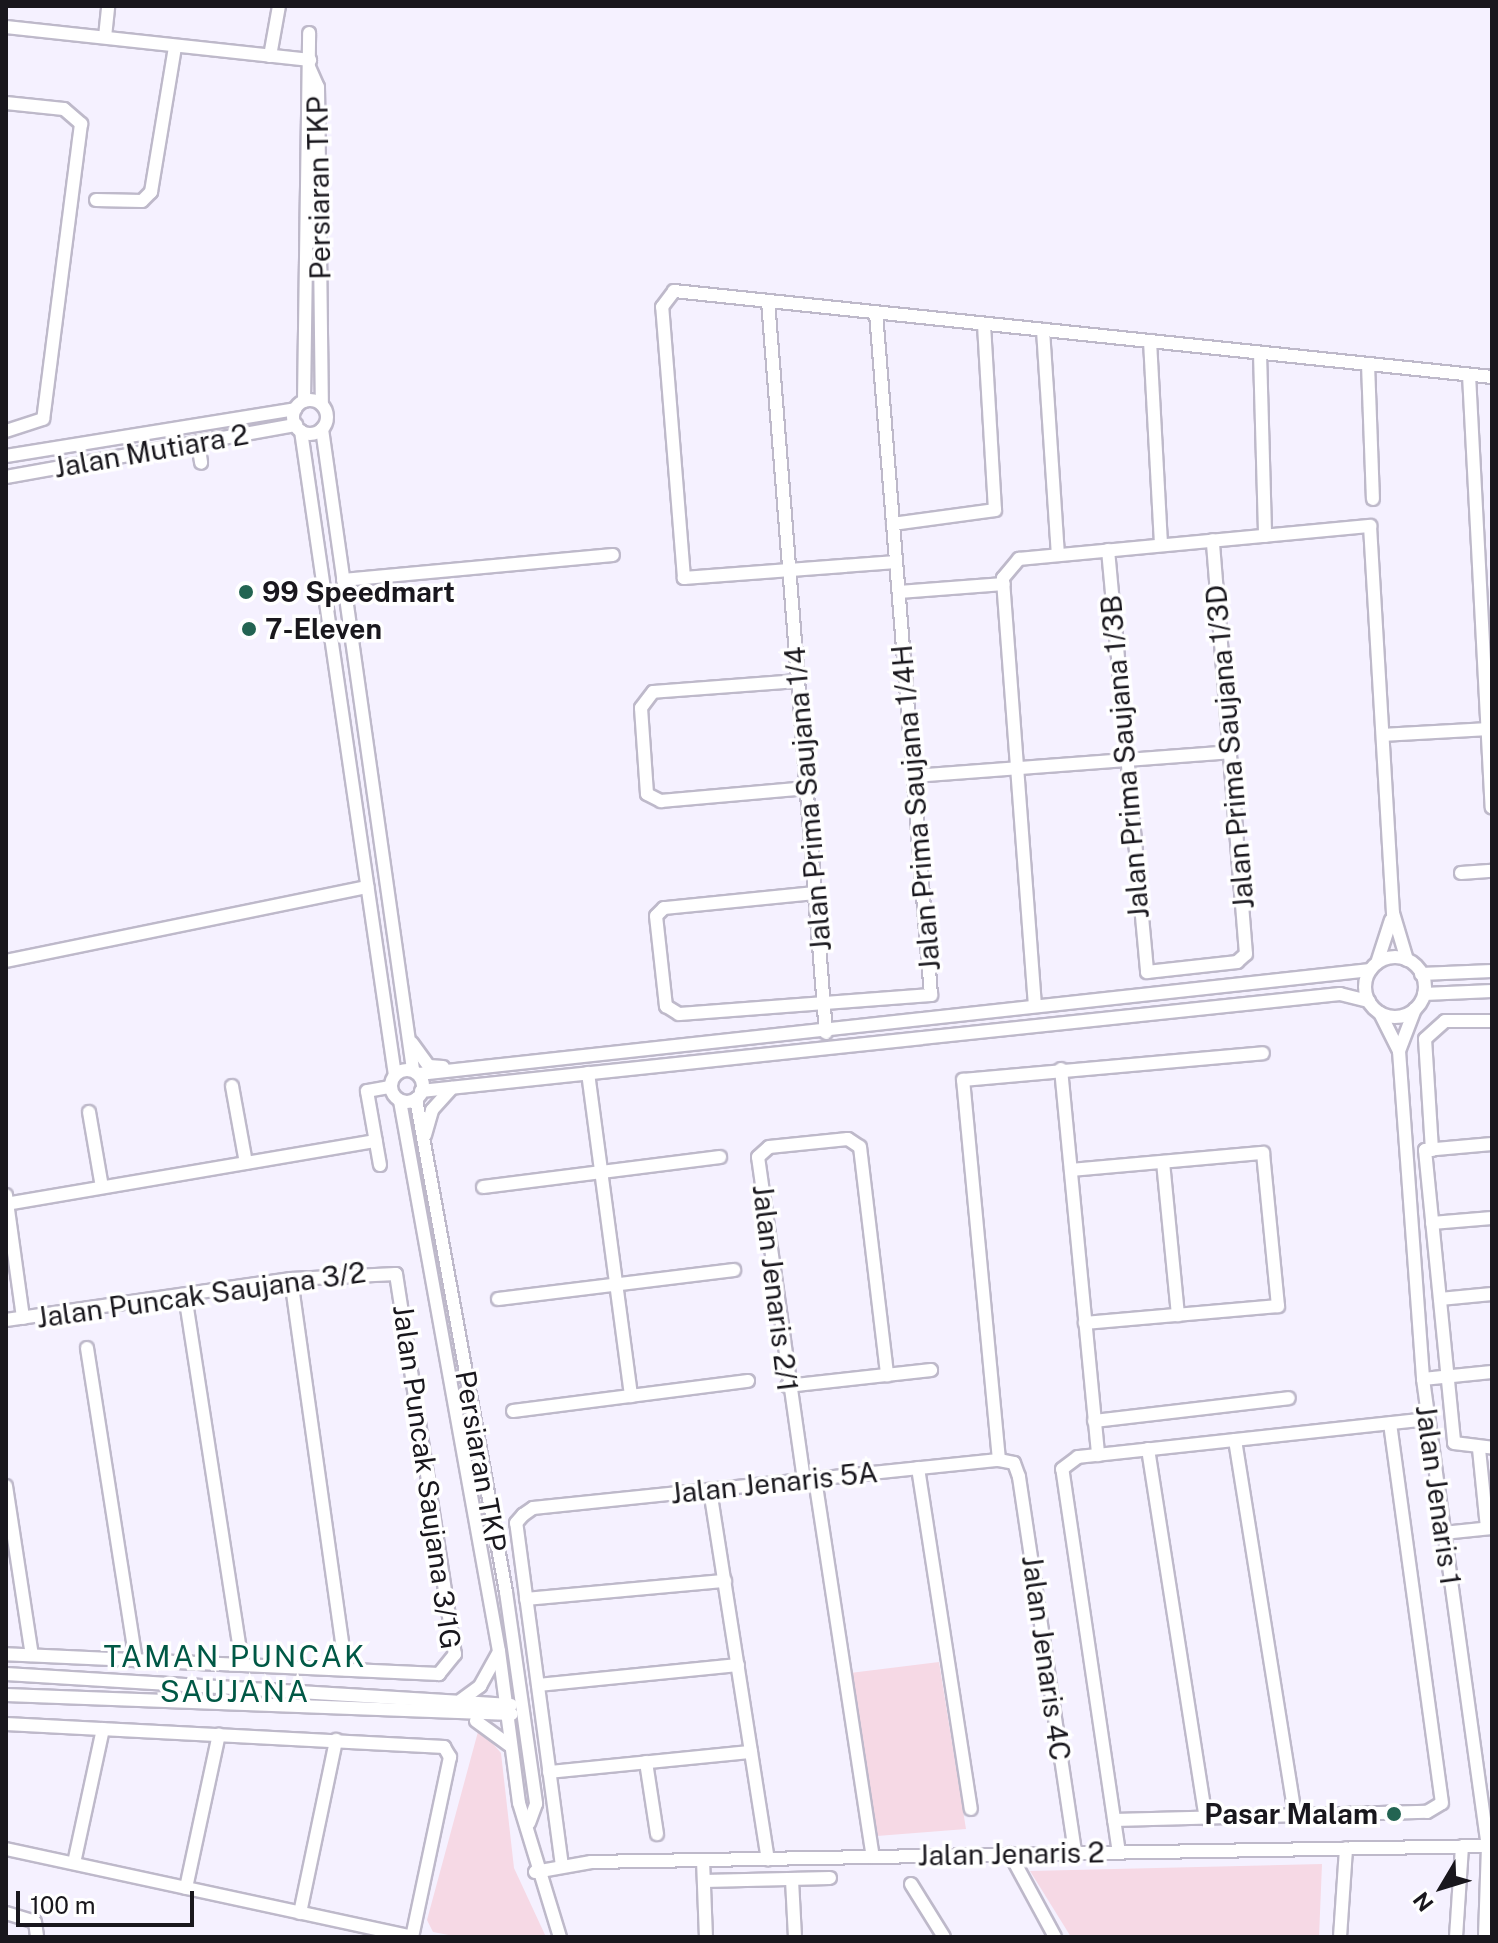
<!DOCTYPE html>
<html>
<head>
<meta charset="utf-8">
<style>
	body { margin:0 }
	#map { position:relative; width:1498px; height:1943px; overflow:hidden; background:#f5f1ff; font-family:"Public Sans",sans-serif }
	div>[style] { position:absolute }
	.green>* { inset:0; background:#f6d9e5 }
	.roads { filter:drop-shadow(2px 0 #beb9ca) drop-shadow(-2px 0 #beb9ca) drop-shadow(0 2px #beb9ca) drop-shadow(0 -2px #beb9ca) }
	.minor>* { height:12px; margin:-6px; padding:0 6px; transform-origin:6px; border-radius:6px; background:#fff }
	.minor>.ring { margin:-6px; padding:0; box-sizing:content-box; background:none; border:12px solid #fff; border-radius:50% }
	.dots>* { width:22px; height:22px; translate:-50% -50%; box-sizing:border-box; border:4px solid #fff; border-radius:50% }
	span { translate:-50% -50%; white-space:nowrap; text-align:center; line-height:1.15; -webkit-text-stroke:7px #fff; paint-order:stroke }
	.street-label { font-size:28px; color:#19171d }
	.poi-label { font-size:28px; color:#19171d; font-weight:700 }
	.left { translate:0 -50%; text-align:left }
	.right { translate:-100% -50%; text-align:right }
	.neighbourhood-label { font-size:30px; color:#005845; letter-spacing:2px }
	.frame { position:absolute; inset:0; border:8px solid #19171d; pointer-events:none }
	.north { position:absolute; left:1402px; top:1847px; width:80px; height:80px; -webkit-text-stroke:6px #fff; paint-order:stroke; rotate:232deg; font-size:22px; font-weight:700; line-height:32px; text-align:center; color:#19171d }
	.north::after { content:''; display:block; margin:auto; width:28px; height:36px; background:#19171d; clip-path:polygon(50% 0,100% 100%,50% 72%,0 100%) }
	.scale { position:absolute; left:16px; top:1891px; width:178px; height:36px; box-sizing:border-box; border:4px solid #19171d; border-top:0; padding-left:10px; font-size:24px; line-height:28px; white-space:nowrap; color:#19171d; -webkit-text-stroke:6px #fff; paint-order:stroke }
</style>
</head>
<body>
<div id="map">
	<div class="green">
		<i style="clip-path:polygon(939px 1662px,966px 1829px,877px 1836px,850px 1673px)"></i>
		<i style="clip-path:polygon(479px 1728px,501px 1753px,514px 1868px,546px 1937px,459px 1937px,433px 1932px,427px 1920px)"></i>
		<i style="clip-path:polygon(1322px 1864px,1319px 1937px,1071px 1937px,1030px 1871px)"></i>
	</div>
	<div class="roads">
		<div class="minor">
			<i style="left:6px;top:27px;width:306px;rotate:6.2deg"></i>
			<i style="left:105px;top:37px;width:31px;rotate:-84deg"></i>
			<i style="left:270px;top:56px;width:51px;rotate:-79.8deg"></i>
			<i style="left:309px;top:67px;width:22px;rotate:66deg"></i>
			<i style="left:318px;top:87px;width:317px;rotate:89.3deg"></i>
			<i style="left:6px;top:103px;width:58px;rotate:5.9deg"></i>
			<i style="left:64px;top:109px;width:23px;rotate:41deg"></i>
			<i style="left:81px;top:124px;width:297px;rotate:97.3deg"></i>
			<i style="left:43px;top:419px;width:39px;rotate:162deg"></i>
			<i style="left:96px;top:200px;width:46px;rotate:1.2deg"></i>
			<i style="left:142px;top:201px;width:13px;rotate:-45deg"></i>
			<i style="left:151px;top:192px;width:147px;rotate:-80.6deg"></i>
			<i style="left:768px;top:301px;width:734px;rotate:85.47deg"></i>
			<i style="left:1043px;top:330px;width:225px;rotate:86.2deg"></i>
			<i style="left:1150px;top:341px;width:204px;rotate:86.9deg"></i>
			<i style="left:1260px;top:353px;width:183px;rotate:88.4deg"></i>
			<i style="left:1368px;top:364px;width:135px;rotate:87.9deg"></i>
			<i style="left:1469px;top:375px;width:433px;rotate:87deg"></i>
			<i class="ring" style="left:293px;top:400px;width:22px;height:22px"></i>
			<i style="left:304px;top:401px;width:368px;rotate:-89.2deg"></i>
			<i style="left:322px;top:429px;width:646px;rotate:81.91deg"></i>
			<i style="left:301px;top:431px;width:651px;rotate:81.7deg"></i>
			<i style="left:198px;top:443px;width:20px;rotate:81deg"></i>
			<i style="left:6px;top:456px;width:293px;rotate:-9.2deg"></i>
			<i style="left:6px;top:477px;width:295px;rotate:-10.2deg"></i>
			<i style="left:893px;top:524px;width:103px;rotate:-7.8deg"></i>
			<i style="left:995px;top:510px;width:186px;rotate:-93.4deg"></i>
			<i style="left:1108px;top:550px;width:424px;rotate:84.7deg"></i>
			<i style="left:1147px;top:972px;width:91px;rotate:-6.3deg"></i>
			<i style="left:1237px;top:962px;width:12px;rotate:-42deg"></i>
			<i style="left:1246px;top:954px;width:415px;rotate:-94.6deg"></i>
			<i style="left:896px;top:562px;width:213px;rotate:175.7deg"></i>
			<i style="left:684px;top:578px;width:272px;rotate:-94.6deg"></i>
			<i style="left:662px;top:307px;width:20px;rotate:-53deg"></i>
			<i style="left:674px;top:291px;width:823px;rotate:6deg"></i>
			<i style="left:343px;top:580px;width:271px;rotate:-5.3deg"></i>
			<i style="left:899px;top:592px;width:105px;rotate:-4.4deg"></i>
			<i style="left:798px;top:681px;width:145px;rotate:175.7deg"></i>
			<i style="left:653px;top:692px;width:20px;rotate:127deg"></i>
			<i style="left:641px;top:708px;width:86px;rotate:86deg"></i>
			<i style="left:647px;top:794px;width:16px;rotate:27deg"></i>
			<i style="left:661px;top:801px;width:147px;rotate:-5.1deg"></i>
			<i style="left:1383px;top:735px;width:109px;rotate:-3.2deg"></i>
			<i style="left:913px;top:776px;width:318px;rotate:-4.3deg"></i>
			<i style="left:1461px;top:873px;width:31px;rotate:-4deg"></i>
			<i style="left:815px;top:893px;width:152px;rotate:174.3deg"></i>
			<i style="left:664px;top:908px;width:11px;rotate:135deg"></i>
			<i style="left:656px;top:916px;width:91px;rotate:83.7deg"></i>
			<i style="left:666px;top:1006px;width:15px;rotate:32deg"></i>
			<i style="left:679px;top:1014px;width:253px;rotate:-4.3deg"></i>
			<i style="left:931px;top:995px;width:684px;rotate:-94.61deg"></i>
			<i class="ring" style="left:1365px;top:957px;width:48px;height:48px"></i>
			<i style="left:6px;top:961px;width:369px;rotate:-11.6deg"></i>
			<i style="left:1377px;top:963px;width:45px;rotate:-72deg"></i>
			<i style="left:1421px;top:974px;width:71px;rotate:-2.4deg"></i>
			<i style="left:1424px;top:994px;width:68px;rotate:-2.5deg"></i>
			<i style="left:1035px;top:1006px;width:429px;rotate:-94.3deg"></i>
			<i style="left:1003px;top:578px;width:25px;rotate:-50deg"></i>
			<i style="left:1019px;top:559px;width:353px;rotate:-5.4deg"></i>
			<i style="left:1370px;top:526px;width:388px;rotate:86.6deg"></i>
			<i style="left:1393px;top:913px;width:49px;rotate:73.4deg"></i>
			<i style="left:1415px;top:1009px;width:45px;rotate:110.9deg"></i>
			<i style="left:1399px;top:1051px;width:329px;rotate:85.8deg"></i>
			<i style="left:1423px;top:1379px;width:472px;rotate:82.1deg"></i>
			<i style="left:1488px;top:1846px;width:91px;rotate:91.9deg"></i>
			<i style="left:1380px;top:1013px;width:42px;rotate:63.4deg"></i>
			<i style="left:412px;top:1043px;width:29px;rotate:54deg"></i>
			<i style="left:429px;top:1066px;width:14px;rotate:4deg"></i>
			<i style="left:1061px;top:1069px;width:388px;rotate:84.5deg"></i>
			<i class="ring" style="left:391px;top:1070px;width:20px;height:20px"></i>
			<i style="left:588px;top:1073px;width:326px;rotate:82.4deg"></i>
			<i style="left:419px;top:1074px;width:957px;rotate:-6.24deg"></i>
			<i style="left:232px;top:1086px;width:78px;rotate:79.7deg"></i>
			<i style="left:421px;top:1091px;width:924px;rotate:-6.03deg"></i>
			<i style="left:1340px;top:994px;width:30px;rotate:14deg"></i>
			<i style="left:416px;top:1099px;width:501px;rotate:79.65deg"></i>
			<i style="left:506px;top:1592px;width:214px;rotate:81.9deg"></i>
			<i style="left:536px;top:1804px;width:20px;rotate:110deg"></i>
			<i style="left:400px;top:1101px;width:559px;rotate:79.8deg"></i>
			<i style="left:499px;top:1651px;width:153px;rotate:82.5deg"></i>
			<i style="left:519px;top:1803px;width:140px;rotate:73deg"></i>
			<i style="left:89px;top:1112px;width:76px;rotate:80.2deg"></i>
			<i style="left:425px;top:1135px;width:26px;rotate:-74deg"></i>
			<i style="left:432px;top:1110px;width:30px;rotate:-48deg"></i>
			<i style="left:1425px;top:1150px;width:294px;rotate:84.3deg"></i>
			<i style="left:1454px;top:1443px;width:38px;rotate:7deg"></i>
			<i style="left:1425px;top:1150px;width:67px;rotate:-5.1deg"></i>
			<i style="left:1432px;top:1150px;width:111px;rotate:-93.6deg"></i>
			<i style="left:1425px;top:1039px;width:27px;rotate:-42deg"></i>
			<i style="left:1445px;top:1021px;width:47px"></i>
			<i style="left:1163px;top:1162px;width:154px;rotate:84.4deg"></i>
			<i style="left:380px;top:1165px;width:75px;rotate:-100deg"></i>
			<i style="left:367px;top:1091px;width:23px;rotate:-10deg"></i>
			<i style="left:1071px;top:1170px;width:193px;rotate:-5.1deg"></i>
			<i style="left:1263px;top:1153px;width:154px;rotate:84.4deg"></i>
			<i style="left:1278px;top:1306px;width:194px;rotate:175deg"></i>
			<i style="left:483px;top:1187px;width:239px;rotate:-7.2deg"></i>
			<i style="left:6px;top:1195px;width:124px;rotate:82.1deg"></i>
			<i style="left:6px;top:1204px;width:375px;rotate:-9.7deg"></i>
			<i style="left:1432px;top:1223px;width:60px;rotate:-4.8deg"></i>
			<i style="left:291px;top:1279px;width:394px;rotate:82deg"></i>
			<i style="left:185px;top:1295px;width:373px;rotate:81.2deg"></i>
			<i style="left:498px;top:1299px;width:238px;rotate:-7deg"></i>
			<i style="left:1440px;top:1299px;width:52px;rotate:-5.5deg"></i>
			<i style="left:6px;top:1320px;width:288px;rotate:-8.2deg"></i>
			<i style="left:291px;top:1279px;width:105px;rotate:-2.7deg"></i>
			<i style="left:396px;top:1274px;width:385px;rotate:81.2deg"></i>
			<i style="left:455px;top:1654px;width:26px;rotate:129deg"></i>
			<i style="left:439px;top:1674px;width:433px;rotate:-177.4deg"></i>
			<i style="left:87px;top:1348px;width:316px;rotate:81.1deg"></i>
			<i style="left:1423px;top:1379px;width:69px;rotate:-5.8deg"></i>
			<i style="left:787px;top:1386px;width:145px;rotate:-6.3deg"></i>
			<i style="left:513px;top:1411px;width:237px;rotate:-7.3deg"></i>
			<i style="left:1094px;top:1421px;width:196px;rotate:-6.7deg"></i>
			<i style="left:1235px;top:1440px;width:381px;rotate:80.9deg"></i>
			<i style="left:1148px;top:1449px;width:374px;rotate:81.1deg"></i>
			<i style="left:1479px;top:1449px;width:79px;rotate:84.2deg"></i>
			<i style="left:999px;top:1460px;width:382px;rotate:-95.4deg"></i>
			<i style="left:963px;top:1080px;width:301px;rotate:-5.1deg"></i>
			<i style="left:918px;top:1468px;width:345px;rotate:81.2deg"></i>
			<i style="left:815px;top:1479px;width:382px;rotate:81.3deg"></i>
			<i style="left:804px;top:1480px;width:326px;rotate:-98.1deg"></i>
			<i style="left:758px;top:1157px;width:15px;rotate:-42deg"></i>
			<i style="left:769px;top:1147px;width:79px;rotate:-5.8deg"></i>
			<i style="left:848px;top:1139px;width:14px;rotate:34deg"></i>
			<i style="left:860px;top:1147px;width:230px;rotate:83.2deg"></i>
			<i style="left:6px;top:1486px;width:171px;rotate:81.3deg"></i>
			<i style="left:710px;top:1490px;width:374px;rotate:81.1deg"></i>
			<i style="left:1443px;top:1533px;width:49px;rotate:-5.8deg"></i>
			<i style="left:526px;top:1599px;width:200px;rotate:-5.2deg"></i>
			<i style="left:6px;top:1674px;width:506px;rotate:3.51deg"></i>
			<i style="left:538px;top:1685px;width:201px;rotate:-5.7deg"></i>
			<i style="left:6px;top:1695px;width:506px;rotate:2.15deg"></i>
			<i style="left:461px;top:1700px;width:24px;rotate:-36deg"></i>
			<i style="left:480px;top:1686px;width:37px;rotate:-61deg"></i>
			<i style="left:476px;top:1721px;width:41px;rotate:36deg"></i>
			<i style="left:6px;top:1724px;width:439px;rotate:3deg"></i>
			<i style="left:444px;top:1747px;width:12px;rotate:59deg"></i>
			<i style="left:450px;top:1757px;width:184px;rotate:101.9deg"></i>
			<i style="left:646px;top:1762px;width:73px;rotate:81.3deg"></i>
			<i style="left:549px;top:1772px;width:203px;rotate:-5.7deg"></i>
			<i style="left:1114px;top:1820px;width:313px;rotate:-1.5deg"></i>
			<i style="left:1427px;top:1812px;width:17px;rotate:-31deg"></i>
			<i style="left:1442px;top:1803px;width:383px;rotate:-97.8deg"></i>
			<i style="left:6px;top:1849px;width:416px;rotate:12.2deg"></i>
			<i style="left:1119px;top:1853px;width:388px;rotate:-98.4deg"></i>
			<i style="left:1062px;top:1469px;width:20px;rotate:-37deg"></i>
			<i style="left:1078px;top:1457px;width:351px;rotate:-6.2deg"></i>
			<i style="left:1010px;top:1854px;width:94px;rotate:61.5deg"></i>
			<i style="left:703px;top:1860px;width:77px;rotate:87.8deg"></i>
			<i style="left:74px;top:1863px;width:137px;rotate:-77.8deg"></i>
			<i style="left:562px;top:1866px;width:346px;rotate:-97.6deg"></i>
			<i style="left:516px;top:1523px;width:11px;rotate:-49deg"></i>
			<i style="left:523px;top:1515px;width:12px;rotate:-35deg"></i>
			<i style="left:533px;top:1508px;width:468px;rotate:-5.9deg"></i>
			<i style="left:999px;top:1460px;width:15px;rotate:11deg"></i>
			<i style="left:1014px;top:1463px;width:15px;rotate:70deg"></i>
			<i style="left:1019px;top:1477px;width:380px;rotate:81.5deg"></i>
			<i style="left:535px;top:1872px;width:57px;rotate:-10.1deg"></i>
			<i style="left:591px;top:1862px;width:897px;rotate:-1.02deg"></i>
			<i style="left:792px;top:1880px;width:57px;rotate:87deg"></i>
			<i style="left:704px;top:1881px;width:126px;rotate:-1.4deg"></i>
			<i style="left:911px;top:1884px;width:62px;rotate:58.1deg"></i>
			<i style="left:186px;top:1888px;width:157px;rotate:-77.9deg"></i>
			<i style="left:6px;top:1913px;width:30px;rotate:17deg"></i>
			<i style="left:35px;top:1922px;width:15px;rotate:82deg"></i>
			<i style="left:300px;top:1913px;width:177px;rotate:-78.2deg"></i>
			<i style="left:1340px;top:1937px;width:89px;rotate:-86.1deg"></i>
			<i style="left:1456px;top:1937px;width:91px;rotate:-86.2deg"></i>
		</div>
	</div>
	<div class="dots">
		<i style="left:246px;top:592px;background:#236452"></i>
		<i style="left:249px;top:629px;background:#236452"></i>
		<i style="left:1394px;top:1814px;background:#236452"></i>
	</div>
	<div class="street-label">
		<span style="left:319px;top:188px;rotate:-91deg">Persiaran TKP</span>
		<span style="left:151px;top:451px;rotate:-10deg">Jalan Mutiara 2</span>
		<span style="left:1230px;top:747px;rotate:-95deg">Jalan Prima Saujana 1/3D</span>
		<span style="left:1125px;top:757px;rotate:-95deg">Jalan Prima Saujana 1/3B</span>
		<span style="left:808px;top:799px;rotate:-95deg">Jalan Prima Saujana 1/4</span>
		<span style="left:916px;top:808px;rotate:-95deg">Jalan Prima Saujana 1/4H</span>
		<span style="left:775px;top:1288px;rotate:83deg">Jalan Jenaris 2/1</span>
		<span style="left:201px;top:1295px;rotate:-8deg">Jalan Puncak Saujana 3/2</span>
		<span style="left:481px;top:1461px;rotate:80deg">Persiaran TKP</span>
		<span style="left:427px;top:1477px;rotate:82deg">Jalan Puncak Saujana 3/1G</span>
		<span style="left:774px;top:1483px;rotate:-6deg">Jalan Jenaris 5A</span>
		<span style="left:1438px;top:1495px;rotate:82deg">Jalan Jenaris 1</span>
		<span style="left:1046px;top:1658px;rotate:82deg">Jalan Jenaris 4C</span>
		<span style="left:1011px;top:1854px;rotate:-1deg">Jalan Jenaris 2</span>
	</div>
	<div class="poi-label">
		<span class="left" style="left:262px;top:592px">99 Speedmart</span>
		<span class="left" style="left:265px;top:629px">7-Eleven</span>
		<span class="right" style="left:1378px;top:1814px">Pasar Malam</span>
	</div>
	<div class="neighbourhood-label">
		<span style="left:235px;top:1673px">TAMAN PUNCAK<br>SAUJANA</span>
	</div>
	<div class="frame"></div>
	<div class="north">N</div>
	<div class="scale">100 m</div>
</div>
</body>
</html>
